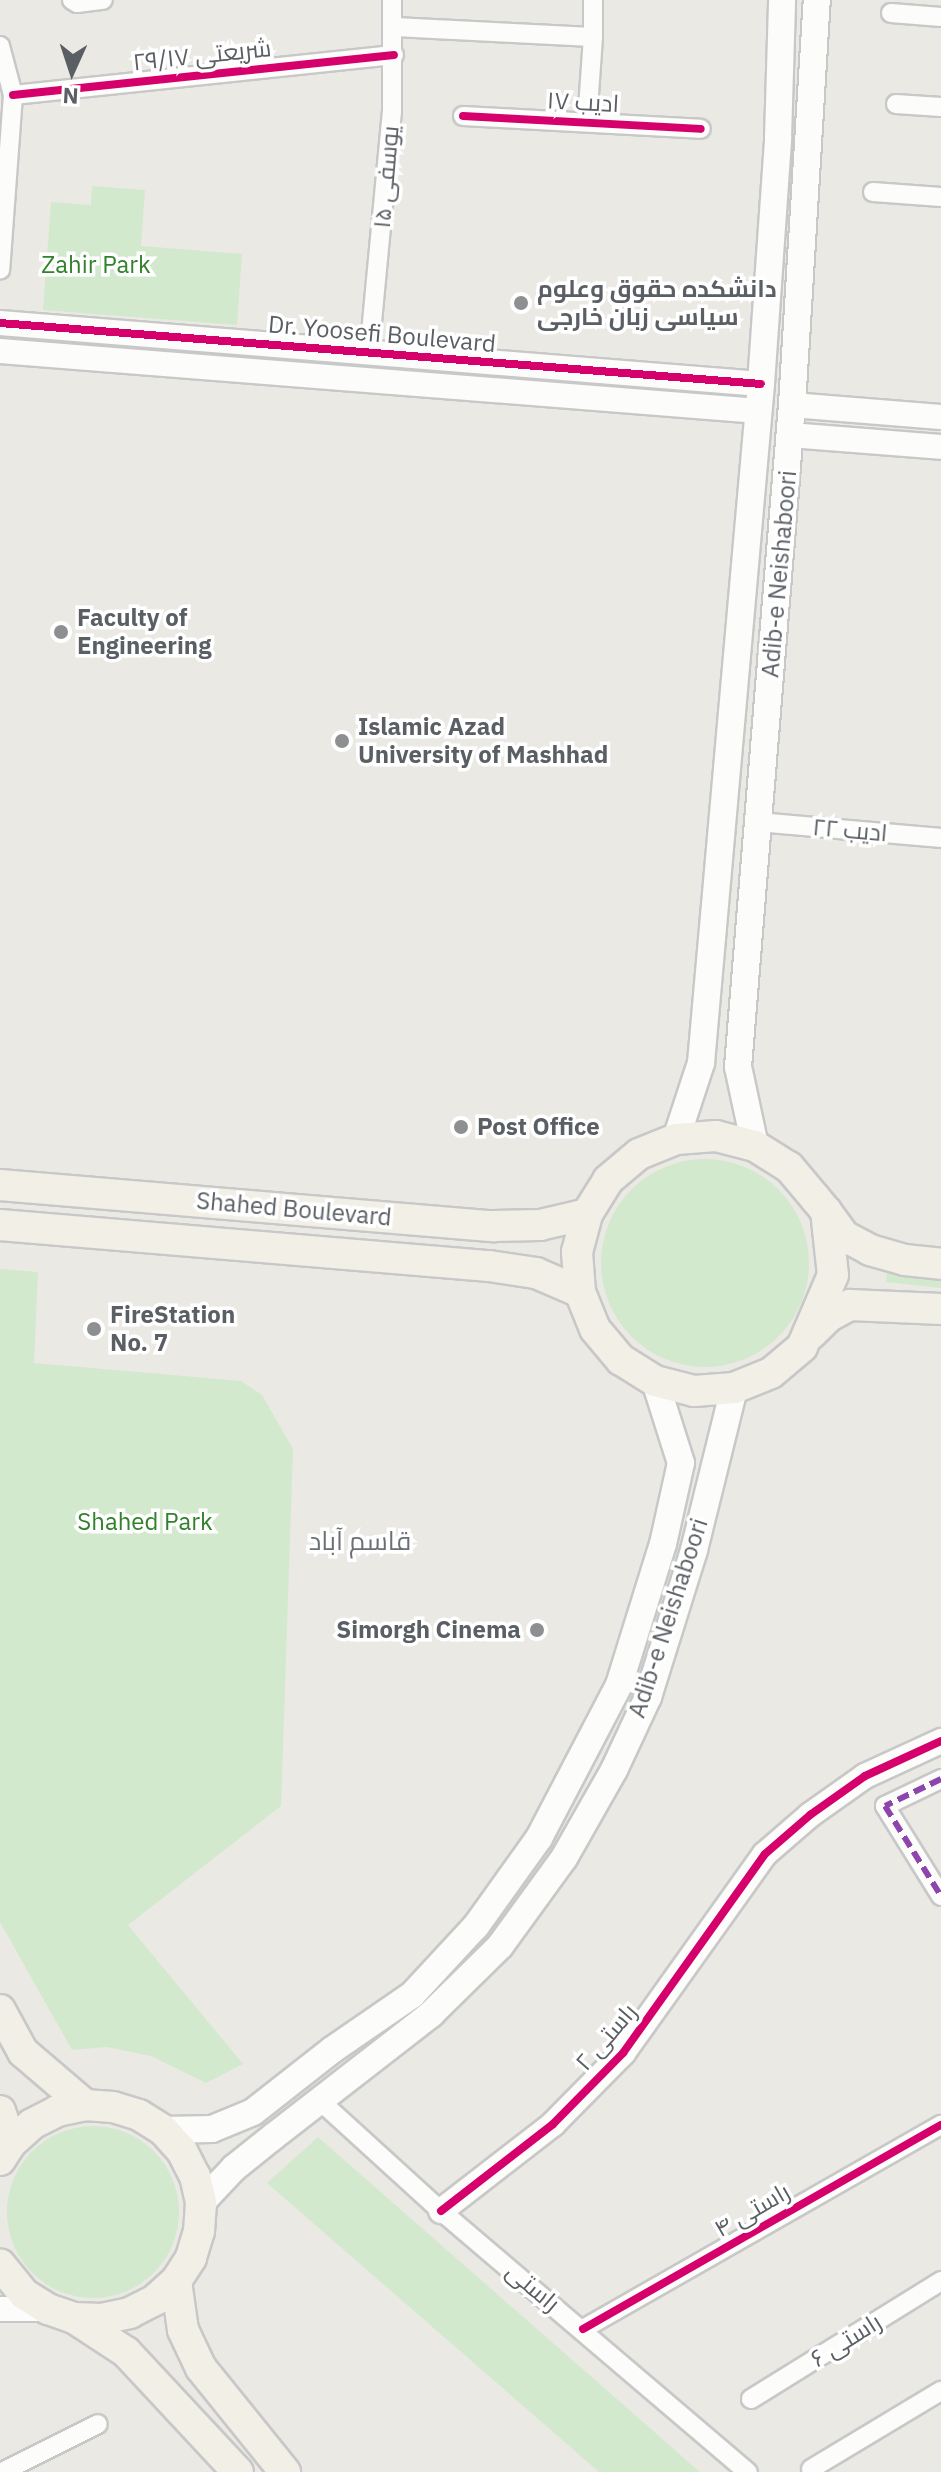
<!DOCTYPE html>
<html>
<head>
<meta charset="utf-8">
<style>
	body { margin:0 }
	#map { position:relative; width:941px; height:2472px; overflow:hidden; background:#ebe9e4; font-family:"IBM Plex Sans",Cairo,sans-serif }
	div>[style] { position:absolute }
	.green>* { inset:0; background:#d3e9cd }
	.round { border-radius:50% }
	.roads { filter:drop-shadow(2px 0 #c7c8c7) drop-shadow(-2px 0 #c7c8c7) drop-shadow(0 2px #c7c8c7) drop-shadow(0 -2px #c7c8c7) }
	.minor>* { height:18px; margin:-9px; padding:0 9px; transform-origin:9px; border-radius:9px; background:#fcfcfb }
	.tertiary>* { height:24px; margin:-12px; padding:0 12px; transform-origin:12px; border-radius:12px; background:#fcfcfb }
	.secondary>* { height:26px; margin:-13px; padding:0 13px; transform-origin:13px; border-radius:13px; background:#fcfcfb }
	.primary>* { height:30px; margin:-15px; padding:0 15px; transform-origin:15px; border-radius:15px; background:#f2efe7 }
	.quiet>* { height:6px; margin-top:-3px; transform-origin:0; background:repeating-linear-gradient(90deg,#8e44ad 0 12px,transparent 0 18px) }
	.cycleway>* { height:8px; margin:-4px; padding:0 4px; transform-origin:4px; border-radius:4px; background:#d6006c }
	.dots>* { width:22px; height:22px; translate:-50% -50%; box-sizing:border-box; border:4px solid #fff; border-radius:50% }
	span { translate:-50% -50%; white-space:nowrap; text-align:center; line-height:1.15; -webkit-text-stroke:7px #fff; paint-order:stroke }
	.street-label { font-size:24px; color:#5a5f64 }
	.park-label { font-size:24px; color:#31822b }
	.poi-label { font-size:24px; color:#5a5f64; font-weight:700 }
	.left { translate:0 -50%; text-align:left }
	.right { translate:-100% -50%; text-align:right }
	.neighbourhood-label { font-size:26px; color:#6a7176 }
	.north { position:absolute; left:32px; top:32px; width:80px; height:80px; -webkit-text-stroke:6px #fff; paint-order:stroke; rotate:183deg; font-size:22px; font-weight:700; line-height:32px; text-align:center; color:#5a5f64 }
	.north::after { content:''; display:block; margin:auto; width:28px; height:36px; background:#5a5f64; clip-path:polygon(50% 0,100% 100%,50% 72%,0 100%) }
</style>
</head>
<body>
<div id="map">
	<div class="green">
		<i style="clip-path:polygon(92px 186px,145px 190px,141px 246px,242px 254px,237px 325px,43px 310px,51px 202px,91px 205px)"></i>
		<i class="round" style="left:601px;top:1159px;width:208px;height:208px"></i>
		<i style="clip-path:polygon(0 1269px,38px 1272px,34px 1363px,241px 1381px,262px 1395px,293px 1449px,281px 1806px,128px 1925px,243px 2064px,206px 2083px,151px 2056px,107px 2047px,72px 2050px,0 1922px)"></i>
		<i style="clip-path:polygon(887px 1273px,941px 1276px,941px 1288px,886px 1282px)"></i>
		<i class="round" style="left:7px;top:2126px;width:172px;height:172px"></i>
		<i style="clip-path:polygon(318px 2137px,700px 2472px,599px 2472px,267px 2183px)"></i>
	</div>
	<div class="roads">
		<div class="minor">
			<i style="left:72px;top:0;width:6px;rotate:31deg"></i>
			<i style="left:77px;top:3px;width:26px;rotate:-7deg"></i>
			<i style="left:891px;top:13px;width:50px;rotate:4.6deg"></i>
			<i style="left:394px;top:27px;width:199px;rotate:2.9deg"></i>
			<i style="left:593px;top:37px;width:85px;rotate:94deg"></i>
			<i style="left:593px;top:37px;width:37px;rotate:-90deg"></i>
			<i style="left:0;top:46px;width:51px;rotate:75.1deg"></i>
			<i style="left:13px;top:95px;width:175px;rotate:94.2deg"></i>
			<i style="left:13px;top:95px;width:383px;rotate:-6deg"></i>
			<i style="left:896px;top:104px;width:45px;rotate:3.8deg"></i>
			<i style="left:463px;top:116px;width:238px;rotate:3.1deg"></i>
			<i style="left:873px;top:192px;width:68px;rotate:4.2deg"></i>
			<i style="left:369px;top:354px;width:243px;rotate:-84.6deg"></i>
			<i style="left:392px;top:112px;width:112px;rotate:-90deg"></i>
			<i style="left:758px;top:822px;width:184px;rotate:5deg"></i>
			<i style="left:941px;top:1779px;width:62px;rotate:154.3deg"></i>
			<i style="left:885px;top:1806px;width:106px;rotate:58.1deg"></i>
			<i style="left:319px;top:2100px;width:165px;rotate:42.3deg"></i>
			<i style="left:441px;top:2211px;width:403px;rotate:40.4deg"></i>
			<i style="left:583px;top:2329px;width:412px;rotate:-29.7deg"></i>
			<i style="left:751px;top:2399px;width:224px;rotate:-31.8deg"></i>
			<i style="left:811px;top:2469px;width:152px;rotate:-31deg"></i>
			<i style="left:2px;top:2472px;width:107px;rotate:-26.6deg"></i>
		</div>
		<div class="tertiary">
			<i style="left:0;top:323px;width:763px;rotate:4.58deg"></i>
			<i style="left:0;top:351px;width:761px;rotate:4.52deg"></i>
			<i style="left:792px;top:405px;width:149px;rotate:4.6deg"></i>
			<i style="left:790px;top:435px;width:151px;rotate:4.5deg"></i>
			<i style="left:441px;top:2211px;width:142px;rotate:-37.8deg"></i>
			<i style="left:553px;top:2124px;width:100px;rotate:-45.4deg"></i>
			<i style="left:623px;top:2053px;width:244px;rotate:-54.5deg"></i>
			<i style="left:765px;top:1854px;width:60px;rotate:-40.9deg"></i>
			<i style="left:810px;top:1815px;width:67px;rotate:-35.3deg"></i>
			<i style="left:865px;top:1776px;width:84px;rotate:-24.7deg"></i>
			<i style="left:0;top:2309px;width:48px"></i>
		</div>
		<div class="secondary">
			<i style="left:676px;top:1139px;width:80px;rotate:-71.8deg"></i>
			<i style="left:701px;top:1063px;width:682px;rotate:-84.95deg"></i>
			<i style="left:761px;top:384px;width:247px;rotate:-86deg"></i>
			<i style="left:778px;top:138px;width:138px;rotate:-88.3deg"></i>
			<i style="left:755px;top:1146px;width:81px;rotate:-102.1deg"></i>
			<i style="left:738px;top:1067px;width:664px;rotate:-85.34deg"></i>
			<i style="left:792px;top:405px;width:406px;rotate:-86.5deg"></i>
			<i style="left:163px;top:2130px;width:49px;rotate:-1.2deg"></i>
			<i style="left:212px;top:2129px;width:44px;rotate:-22.5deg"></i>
			<i style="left:253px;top:2112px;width:100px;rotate:-38.1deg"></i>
			<i style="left:332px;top:2050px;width:97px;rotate:-34.5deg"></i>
			<i style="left:412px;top:1995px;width:94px;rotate:-47.2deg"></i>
			<i style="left:476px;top:1926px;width:108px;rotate:-54.4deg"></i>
			<i style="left:539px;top:1838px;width:173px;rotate:-62.4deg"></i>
			<i style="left:619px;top:1685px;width:148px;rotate:-72.7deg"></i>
			<i style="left:663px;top:1544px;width:83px;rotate:-77.5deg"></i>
			<i style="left:681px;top:1463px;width:86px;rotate:-107.6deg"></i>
			<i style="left:201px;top:2203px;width:48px;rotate:-46.7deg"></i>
			<i style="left:234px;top:2168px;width:51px;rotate:-38.7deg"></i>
			<i style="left:274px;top:2136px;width:199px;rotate:-37.8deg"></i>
			<i style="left:431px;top:2014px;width:97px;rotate:-44.6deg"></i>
			<i style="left:500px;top:1946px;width:109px;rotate:-54deg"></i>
			<i style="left:564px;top:1858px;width:101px;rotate:-60.4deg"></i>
			<i style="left:614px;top:1770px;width:81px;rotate:-65deg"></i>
			<i style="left:648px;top:1697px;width:154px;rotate:-72.6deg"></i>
			<i style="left:694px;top:1550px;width:167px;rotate:-76.1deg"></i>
		</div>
		<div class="primary">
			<i style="left:0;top:1185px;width:495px;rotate:4.8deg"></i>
			<i style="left:493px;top:1226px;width:47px;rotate:-1.2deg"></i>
			<i style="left:540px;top:1225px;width:48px;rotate:-13.2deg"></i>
			<i style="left:826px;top:1211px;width:64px;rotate:83.8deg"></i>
			<i style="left:833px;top:1275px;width:78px;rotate:113.3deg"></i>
			<i style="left:802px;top:1347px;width:40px;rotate:140deg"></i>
			<i style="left:771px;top:1373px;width:40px;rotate:158deg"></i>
			<i style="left:734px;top:1388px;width:40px;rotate:175.7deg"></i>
			<i style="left:694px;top:1391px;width:40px;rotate:-165.6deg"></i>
			<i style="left:655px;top:1381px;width:40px;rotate:-148deg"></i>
			<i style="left:621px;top:1360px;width:40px;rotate:-130deg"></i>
			<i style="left:595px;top:1329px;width:40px;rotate:-112deg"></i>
			<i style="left:580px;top:1292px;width:40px;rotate:-94.3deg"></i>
			<i style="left:577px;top:1252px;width:39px;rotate:-75deg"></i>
			<i style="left:587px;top:1214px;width:40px;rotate:-58deg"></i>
			<i style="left:608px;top:1180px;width:40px;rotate:-40deg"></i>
			<i style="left:639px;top:1154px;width:40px;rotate:-22deg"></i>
			<i style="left:676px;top:1139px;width:40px;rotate:-4.3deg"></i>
			<i style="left:716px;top:1136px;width:40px;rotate:14.4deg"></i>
			<i style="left:755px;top:1146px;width:40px;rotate:32deg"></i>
			<i style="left:789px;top:1167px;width:40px;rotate:50deg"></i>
			<i style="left:815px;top:1198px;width:17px;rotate:50deg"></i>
			<i style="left:826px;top:1211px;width:31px;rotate:54deg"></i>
			<i style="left:844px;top:1236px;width:30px;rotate:28deg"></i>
			<i style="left:870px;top:1250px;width:36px;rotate:16deg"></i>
			<i style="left:905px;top:1260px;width:36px;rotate:6deg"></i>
			<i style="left:0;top:1225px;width:491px;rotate:4.8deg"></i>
			<i style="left:489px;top:1266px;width:48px;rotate:8.5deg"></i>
			<i style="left:536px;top:1273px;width:48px;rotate:23.4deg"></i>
			<i style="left:811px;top:1334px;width:24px;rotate:-45deg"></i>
			<i style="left:828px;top:1317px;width:25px;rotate:-29deg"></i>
			<i style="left:850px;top:1305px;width:91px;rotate:2.5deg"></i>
			<i style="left:0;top:2010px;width:48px;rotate:61.3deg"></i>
			<i style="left:23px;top:2052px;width:82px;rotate:40.5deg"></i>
			<i style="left:0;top:2111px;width:34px;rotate:71deg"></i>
			<i style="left:0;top:2160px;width:20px;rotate:-57deg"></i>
			<i style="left:11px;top:2143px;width:28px;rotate:-42deg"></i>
			<i style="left:32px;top:2124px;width:28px;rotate:-27deg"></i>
			<i style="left:57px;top:2111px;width:29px;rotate:-12deg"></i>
			<i style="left:85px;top:2105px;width:28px;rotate:4deg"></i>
			<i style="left:113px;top:2107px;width:27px;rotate:17deg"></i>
			<i style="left:139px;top:2115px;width:28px;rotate:32deg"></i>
			<i style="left:163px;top:2130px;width:28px;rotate:48deg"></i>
			<i style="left:182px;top:2151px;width:28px;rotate:63deg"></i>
			<i style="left:195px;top:2176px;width:28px;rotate:77deg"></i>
			<i style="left:201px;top:2203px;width:28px;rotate:94deg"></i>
			<i style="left:199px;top:2231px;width:28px;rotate:107deg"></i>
			<i style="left:191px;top:2258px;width:27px;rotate:123deg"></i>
			<i style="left:176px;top:2281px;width:28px;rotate:138deg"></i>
			<i style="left:155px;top:2300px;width:28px;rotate:153deg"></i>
			<i style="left:130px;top:2313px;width:29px;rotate:168deg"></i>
			<i style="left:102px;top:2319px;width:28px;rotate:-178deg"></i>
			<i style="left:74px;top:2318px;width:28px;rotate:-161deg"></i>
			<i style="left:48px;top:2309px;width:28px;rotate:-148deg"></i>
			<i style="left:24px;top:2294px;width:38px;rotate:-129deg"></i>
			<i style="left:176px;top:2281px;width:49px;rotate:81.9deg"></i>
			<i style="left:183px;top:2330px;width:42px;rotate:64.7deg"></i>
			<i style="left:201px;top:2368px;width:134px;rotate:51.1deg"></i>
			<i style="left:74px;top:2318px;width:62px;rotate:33.2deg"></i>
			<i style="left:126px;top:2352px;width:164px;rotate:47deg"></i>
		</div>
	</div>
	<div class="quiet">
		<i style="left:941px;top:1779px;width:62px;rotate:154.3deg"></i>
		<i style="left:885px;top:1806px;width:106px;rotate:58.1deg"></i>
	</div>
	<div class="cycleway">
		<i style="left:13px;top:95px;width:383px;rotate:-6deg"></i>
		<i style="left:463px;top:116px;width:238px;rotate:3.1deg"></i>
		<i style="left:0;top:323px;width:763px;rotate:4.58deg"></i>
		<i style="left:441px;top:2211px;width:142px;rotate:-37.8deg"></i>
		<i style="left:553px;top:2124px;width:100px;rotate:-45.4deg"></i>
		<i style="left:623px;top:2053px;width:244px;rotate:-54.5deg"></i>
		<i style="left:765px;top:1854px;width:60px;rotate:-40.9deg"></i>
		<i style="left:810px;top:1815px;width:67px;rotate:-35.3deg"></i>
		<i style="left:865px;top:1776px;width:84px;rotate:-24.7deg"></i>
		<i style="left:583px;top:2329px;width:412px;rotate:-29.7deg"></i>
	</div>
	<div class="dots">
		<i style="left:521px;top:303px;background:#8d8f91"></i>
		<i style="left:61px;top:632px;background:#8d8f91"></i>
		<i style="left:342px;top:741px;background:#8d8f91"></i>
		<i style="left:461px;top:1127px;background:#8d8f91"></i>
		<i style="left:94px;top:1329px;background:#8d8f91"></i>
		<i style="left:537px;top:1630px;background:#8d8f91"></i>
	</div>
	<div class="street-label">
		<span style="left:202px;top:55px;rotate:-6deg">شریعتی ۲۹/۱۷</span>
		<span style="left:583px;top:102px;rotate:3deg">ادیب ۱۷</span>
		<span style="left:386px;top:177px;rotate:-85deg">یوسفی ۱۵</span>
		<span style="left:382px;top:334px;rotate:5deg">Dr. Yoosefi Boulevard</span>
		<span style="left:779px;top:574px;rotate:-85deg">Adib-e Neishaboori</span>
		<span style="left:850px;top:830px;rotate:5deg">ادیب ۲۲</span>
		<span style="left:294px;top:1209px;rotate:5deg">Shahed Boulevard</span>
		<span style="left:668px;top:1618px;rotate:-72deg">Adib-e Neishaboori</span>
		<span style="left:606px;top:2037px;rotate:-49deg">راستی ۲</span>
		<span style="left:752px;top:2210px;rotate:-30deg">راستی ۴</span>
		<span style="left:533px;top:2287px;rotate:40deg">راستی</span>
		<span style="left:846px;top:2340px;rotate:-32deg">راستی ۶</span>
	</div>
	<div class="park-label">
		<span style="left:96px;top:265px">Zahir Park</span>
		<span style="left:145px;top:1522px">Shahed Park</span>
	</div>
	<div class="poi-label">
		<span class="left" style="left:537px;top:303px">دانشکده حقوق وعلوم<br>سیاسی زبان خارجی</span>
		<span class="left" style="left:77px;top:632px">Faculty of<br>Engineering</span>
		<span class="left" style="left:358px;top:741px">Islamic Azad<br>University of Mashhad</span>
		<span class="left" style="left:477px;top:1127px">Post Office</span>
		<span class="left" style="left:110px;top:1329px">FireStation<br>No. 7</span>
		<span class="right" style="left:521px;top:1630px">Simorgh Cinema</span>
	</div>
	<div class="neighbourhood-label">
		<span style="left:360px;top:1541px">قاسم آباد</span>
	</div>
	<div class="north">N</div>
</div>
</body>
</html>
